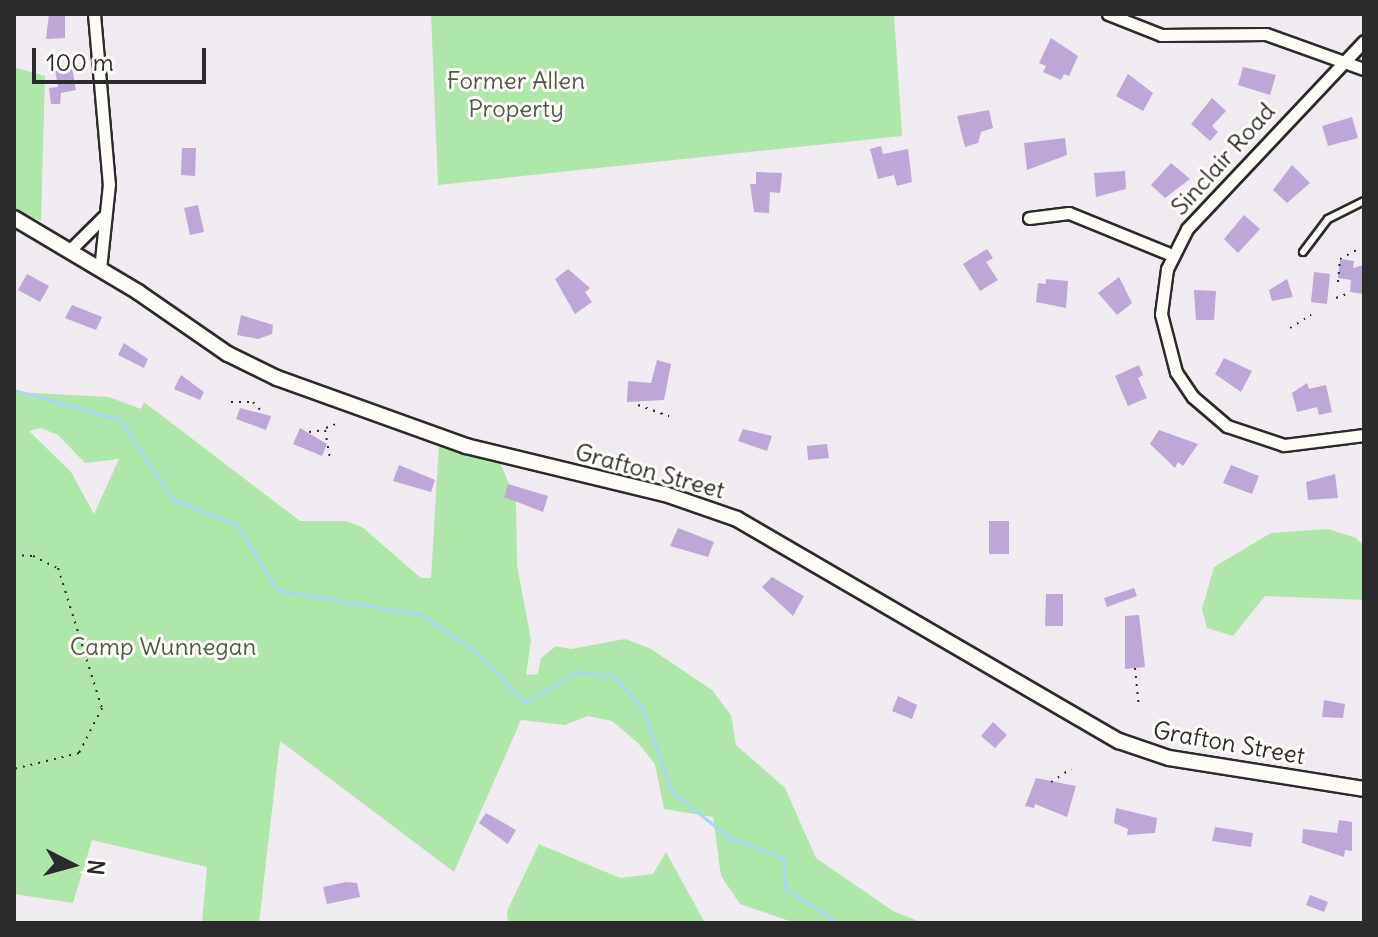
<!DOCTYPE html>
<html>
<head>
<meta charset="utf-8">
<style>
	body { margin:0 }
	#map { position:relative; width:1378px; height:937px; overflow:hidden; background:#f0ebf0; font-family:Delius,sans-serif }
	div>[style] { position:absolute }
	.green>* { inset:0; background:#afe6a9 }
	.stream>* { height:3px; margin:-1.5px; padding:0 1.5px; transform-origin:1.5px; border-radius:1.5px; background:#abd6f7 }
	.building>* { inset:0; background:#bca7d6 }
	.path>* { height:2px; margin-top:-1px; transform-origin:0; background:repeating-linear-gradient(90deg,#2b2b2b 0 2px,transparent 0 8px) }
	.roads { filter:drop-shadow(2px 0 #2b2b2b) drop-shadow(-2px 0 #2b2b2b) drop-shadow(0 2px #2b2b2b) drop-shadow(0 -2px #2b2b2b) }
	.service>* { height:6px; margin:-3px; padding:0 3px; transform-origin:3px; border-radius:3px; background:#fdfcf7 }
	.minor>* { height:11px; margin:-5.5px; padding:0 5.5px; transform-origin:5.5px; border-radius:5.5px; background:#fdfcf7 }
	.tertiary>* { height:14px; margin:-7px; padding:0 7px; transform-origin:7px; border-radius:7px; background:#fdfcf7 }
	span { translate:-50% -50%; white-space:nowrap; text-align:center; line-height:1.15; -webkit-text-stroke:6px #fdfcf7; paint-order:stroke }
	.park-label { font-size:24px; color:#4c5a4a }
	.street-label { font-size:24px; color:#2b2b2b }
	.frame { position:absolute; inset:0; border:16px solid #2b2b2b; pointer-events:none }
	.north { position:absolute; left:32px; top:825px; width:80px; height:80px; -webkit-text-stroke:6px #fdfcf7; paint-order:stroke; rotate:96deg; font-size:22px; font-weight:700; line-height:32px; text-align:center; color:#2b2b2b }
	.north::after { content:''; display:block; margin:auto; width:28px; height:36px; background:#2b2b2b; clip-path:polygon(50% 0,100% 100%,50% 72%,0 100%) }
	.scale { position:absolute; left:32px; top:48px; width:174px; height:36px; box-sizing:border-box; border:4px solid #2b2b2b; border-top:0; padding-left:10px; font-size:24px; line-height:28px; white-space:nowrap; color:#2b2b2b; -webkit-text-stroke:6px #fdfcf7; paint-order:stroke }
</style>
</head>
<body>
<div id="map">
	<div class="green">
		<i style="clip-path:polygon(431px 14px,894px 14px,902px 136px,438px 185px)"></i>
		<i style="clip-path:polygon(14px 67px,45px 76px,41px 221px,14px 209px)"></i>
		<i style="clip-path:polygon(evenodd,14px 392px,109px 397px,141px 409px,144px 402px,300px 521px,346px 521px,362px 527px,421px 578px,431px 578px,440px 426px,495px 450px,516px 501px,517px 565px,531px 640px,526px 675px,538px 674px,541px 658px,556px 646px,571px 649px,625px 639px,651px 649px,712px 690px,731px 715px,736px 745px,785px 788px,816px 858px,893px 911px,923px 923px,795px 923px,740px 904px,721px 876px,713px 817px,664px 809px,655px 764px,638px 743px,612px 721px,588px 716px,565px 725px,521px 720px,454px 872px,280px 741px,259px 923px,202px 923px,207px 867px,92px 840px,73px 903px,14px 894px,14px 392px,41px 428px,58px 435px,85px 463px,119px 459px,94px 514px,71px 472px,29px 431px,41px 428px)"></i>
		<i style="clip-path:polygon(1328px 529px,1356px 538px,1364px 546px,1364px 600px,1265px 596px,1233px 636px,1207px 628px,1202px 609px,1214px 567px,1271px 533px)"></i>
		<i style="clip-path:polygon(539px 844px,620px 878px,653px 874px,666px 852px,705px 923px,508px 923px,507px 911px)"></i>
	</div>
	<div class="stream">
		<i style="left:14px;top:390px;width:110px;rotate:15.8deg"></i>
		<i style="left:120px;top:420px;width:96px;rotate:56.5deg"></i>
		<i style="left:173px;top:500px;width:69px;rotate:21.3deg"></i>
		<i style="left:237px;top:525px;width:76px;rotate:58.4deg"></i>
		<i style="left:277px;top:590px;width:146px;rotate:9.8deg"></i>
		<i style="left:421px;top:615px;width:66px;rotate:33.9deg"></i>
		<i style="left:476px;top:652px;width:71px;rotate:46.1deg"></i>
		<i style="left:525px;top:703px;width:60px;rotate:-31.3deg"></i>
		<i style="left:576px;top:672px;width:37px;rotate:6deg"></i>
		<i style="left:613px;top:676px;width:43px;rotate:47.8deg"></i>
		<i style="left:642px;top:708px;width:89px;rotate:70.3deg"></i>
		<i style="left:672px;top:792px;width:74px;rotate:38.4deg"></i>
		<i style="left:730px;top:838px;width:57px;rotate:20.7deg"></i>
		<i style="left:783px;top:858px;width:31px;rotate:86deg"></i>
		<i style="left:785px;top:889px;width:64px;rotate:32.2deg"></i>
	</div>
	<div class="building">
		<i style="clip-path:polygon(49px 14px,65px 14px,65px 38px,46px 39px)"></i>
		<i style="clip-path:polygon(1051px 38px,1078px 56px,1069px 76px,1064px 74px,1061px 80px,1043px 72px,1046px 66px,1039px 63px)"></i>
		<i style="clip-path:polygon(72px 67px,76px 90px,61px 93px,60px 104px,51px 104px,49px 88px,58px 87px,55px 70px)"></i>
		<i style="clip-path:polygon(1243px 67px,1276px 75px,1270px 95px,1238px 85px)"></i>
		<i style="clip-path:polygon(1128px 74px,1153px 93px,1143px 111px,1116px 96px)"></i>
		<i style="clip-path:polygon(1212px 98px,1226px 111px,1212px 126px,1218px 132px,1210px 141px,1191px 124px)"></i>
		<i style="clip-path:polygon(989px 110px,993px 128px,981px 132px,978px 143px,965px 147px,957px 116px)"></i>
		<i style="clip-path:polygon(1352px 117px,1358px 138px,1328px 146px,1322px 126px)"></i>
		<i style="clip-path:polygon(1065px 138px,1067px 155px,1027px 170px,1024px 143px)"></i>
		<i style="clip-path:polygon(881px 146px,883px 154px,908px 149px,912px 182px,897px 186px,894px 175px,878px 179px,870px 149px)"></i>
		<i style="clip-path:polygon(182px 148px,196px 148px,195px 176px,181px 175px)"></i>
		<i style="clip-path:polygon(1171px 163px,1190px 179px,1165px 198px,1151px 185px)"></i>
		<i style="clip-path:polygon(1292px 165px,1310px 183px,1287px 203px,1273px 190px)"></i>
		<i style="clip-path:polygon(1125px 171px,1126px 189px,1096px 197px,1094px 173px)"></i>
		<i style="clip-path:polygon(756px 172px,782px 173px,780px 193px,770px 192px,769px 213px,754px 212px,750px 184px,756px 184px)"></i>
		<i style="clip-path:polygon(198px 205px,204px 232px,190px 235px,184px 208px)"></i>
		<i style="clip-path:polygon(1244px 215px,1260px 229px,1238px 253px,1224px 239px)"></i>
		<i style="clip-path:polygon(987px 249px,993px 258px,986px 262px,998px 280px,980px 291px,963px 264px)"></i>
		<i style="clip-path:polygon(1340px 259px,1354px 261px,1353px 268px,1364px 265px,1364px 294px,1350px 292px,1351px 280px,1338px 278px)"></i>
		<i style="clip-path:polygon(568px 269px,590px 288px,585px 292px,592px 302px,575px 314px,555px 279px)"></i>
		<i style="clip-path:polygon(1314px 272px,1330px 274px,1327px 304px,1311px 302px)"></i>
		<i style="clip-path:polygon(27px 274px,49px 286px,40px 302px,18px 290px)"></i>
		<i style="clip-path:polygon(1119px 277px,1132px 303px,1117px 315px,1098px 293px)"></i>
		<i style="clip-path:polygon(1046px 279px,1068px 281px,1066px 308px,1036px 302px,1038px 283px,1046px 284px)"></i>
		<i style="clip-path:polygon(1287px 279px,1293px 297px,1272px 301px,1269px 290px)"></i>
		<i style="clip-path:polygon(1194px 290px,1216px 291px,1214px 320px,1196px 320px)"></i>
		<i style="clip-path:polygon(72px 305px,102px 317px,96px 330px,65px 318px)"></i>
		<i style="clip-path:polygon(241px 315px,273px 325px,272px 334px,258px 339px,237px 335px)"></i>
		<i style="clip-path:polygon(124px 343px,148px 359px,144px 368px,118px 355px)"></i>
		<i style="clip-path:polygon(1224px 358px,1252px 371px,1241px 392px,1215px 374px)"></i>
		<i style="clip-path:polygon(657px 360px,671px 364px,664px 400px,627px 402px,628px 381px,651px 383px)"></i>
		<i style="clip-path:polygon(1139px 365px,1143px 375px,1138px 378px,1147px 398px,1128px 406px,1115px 376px)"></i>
		<i style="clip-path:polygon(181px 375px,204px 392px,200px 400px,174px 389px)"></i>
		<i style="clip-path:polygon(1307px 383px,1309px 389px,1326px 385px,1332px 412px,1319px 415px,1317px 407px,1297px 412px,1292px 393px)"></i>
		<i style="clip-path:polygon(240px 408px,271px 416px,266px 430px,236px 419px)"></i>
		<i style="clip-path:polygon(300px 428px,327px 444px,322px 456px,293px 444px)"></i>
		<i style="clip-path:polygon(743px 429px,772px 436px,767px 451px,738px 441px)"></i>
		<i style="clip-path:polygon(1159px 430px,1198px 444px,1183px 466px,1178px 462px,1175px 468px,1150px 444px)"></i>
		<i style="clip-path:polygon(827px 444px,829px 458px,808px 460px,807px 446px)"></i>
		<i style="clip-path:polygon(399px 465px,435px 480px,431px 492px,393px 481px)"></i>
		<i style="clip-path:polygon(1231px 465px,1259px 476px,1252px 494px,1223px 483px)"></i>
		<i style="clip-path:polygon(1335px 474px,1338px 498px,1308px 500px,1306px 482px)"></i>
		<i style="clip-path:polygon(508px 484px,548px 496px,543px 512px,504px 497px)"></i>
		<i style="clip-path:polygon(989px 521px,1009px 521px,1009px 554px,989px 554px)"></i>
		<i style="clip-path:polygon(678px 528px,714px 542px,708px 557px,670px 546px)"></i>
		<i style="clip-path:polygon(772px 577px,804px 596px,793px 616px,762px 587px)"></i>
		<i style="clip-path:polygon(1134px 588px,1137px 596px,1107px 607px,1104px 598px)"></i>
		<i style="clip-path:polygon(1046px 594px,1063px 594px,1063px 626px,1045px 626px)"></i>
		<i style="clip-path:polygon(1139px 615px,1145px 667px,1125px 669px,1125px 616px)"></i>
		<i style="clip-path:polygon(898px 696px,917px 705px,912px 719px,892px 711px)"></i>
		<i style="clip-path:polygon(1324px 700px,1345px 704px,1343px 718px,1322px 717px)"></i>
		<i style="clip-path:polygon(993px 722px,1007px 735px,995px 748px,981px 736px)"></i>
		<i style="clip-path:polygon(1036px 778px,1076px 786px,1067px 817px,1035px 804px,1034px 808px,1025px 806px)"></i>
		<i style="clip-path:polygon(1116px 808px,1157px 818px,1155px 833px,1127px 835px,1128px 829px,1114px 823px)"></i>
		<i style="clip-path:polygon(486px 813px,516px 830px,508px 844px,479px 823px)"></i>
		<i style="clip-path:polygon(1339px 820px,1352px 822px,1352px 851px,1345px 850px,1344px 857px,1302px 843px,1303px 829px,1337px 833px)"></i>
		<i style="clip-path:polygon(1215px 827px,1253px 833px,1251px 847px,1212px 841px)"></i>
		<i style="clip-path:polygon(346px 882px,357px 883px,360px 897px,327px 904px,323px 887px)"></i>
		<i style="clip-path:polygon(1310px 895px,1328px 902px,1324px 912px,1306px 905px)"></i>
	</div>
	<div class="path">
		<i style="left:1338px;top:282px;width:23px;rotate:-85deg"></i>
		<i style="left:1340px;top:259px;width:21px;rotate:-29deg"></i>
		<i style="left:1336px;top:298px;width:14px;rotate:-21deg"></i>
		<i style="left:1290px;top:328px;width:25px;rotate:-32deg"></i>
		<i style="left:231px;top:402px;width:22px"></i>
		<i style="left:253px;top:402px;width:13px;rotate:48deg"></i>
		<i style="left:638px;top:405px;width:33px;rotate:20deg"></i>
		<i style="left:326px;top:428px;width:11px;rotate:-22deg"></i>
		<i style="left:309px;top:432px;width:16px;rotate:-7deg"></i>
		<i style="left:325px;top:430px;width:27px;rotate:80deg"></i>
		<i style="left:14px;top:555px;width:19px;rotate:3deg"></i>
		<i style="left:33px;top:556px;width:28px;rotate:26deg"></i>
		<i style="left:58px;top:568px;width:147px;rotate:72.6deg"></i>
		<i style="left:102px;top:708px;width:51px;rotate:117.1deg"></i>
		<i style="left:79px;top:753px;width:67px;rotate:166.2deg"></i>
		<i style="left:1135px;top:668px;width:40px;rotate:84.3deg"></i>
		<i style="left:1051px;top:782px;width:24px;rotate:-33deg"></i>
	</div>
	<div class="roads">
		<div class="service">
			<i style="left:1303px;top:252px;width:41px;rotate:-52.9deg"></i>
			<i style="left:1328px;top:219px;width:40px;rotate:-26.6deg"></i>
		</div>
		<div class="minor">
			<i style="left:94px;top:14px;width:171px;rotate:85deg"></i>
			<i style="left:109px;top:184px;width:85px;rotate:96deg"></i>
			<i style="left:1108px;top:14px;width:57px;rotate:21.6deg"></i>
			<i style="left:1161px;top:35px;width:105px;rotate:-0.5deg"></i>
			<i style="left:1266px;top:34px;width:104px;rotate:19.7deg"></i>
			<i style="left:1364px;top:41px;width:258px;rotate:133.3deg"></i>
			<i style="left:1187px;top:229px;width:45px;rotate:116.6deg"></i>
			<i style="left:1167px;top:269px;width:45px;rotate:97.6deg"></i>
			<i style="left:1161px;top:314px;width:60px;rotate:75.5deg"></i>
			<i style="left:1176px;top:372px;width:30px;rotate:56deg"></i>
			<i style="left:1193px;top:397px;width:45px;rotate:40.5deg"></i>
			<i style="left:1227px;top:426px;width:60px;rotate:18.4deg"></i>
			<i style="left:1284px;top:445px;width:81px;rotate:-7.1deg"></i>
			<i style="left:1029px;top:218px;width:40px;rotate:-7.1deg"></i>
			<i style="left:1069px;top:213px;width:111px;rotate:22.2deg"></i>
			<i style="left:70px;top:250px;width:47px;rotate:-45deg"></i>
		</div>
		<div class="tertiary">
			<i style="left:14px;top:218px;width:144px;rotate:30.8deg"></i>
			<i style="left:138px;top:292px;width:109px;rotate:34.6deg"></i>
			<i style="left:228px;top:354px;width:55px;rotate:26.1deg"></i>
			<i style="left:277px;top:378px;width:201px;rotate:19.8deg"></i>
			<i style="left:466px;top:446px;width:205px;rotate:13.6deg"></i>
			<i style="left:665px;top:494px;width:76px;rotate:19.1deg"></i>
			<i style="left:737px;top:519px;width:442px;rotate:30.2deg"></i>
			<i style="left:1119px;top:741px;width:53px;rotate:18.8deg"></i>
			<i style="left:1169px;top:758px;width:197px;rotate:9deg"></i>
		</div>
	</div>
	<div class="park-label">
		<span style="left:516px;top:95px">Former Allen<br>Property</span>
		<span style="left:163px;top:647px">Camp Wunnegan</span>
	</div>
	<div class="street-label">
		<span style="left:1223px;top:159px;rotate:-48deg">Sinclair Road</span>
		<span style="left:650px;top:471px;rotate:15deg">Grafton Street</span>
		<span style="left:1229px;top:743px;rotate:10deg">Grafton Street</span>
	</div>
	<div class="frame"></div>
	<div class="north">N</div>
	<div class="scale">100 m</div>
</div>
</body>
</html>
